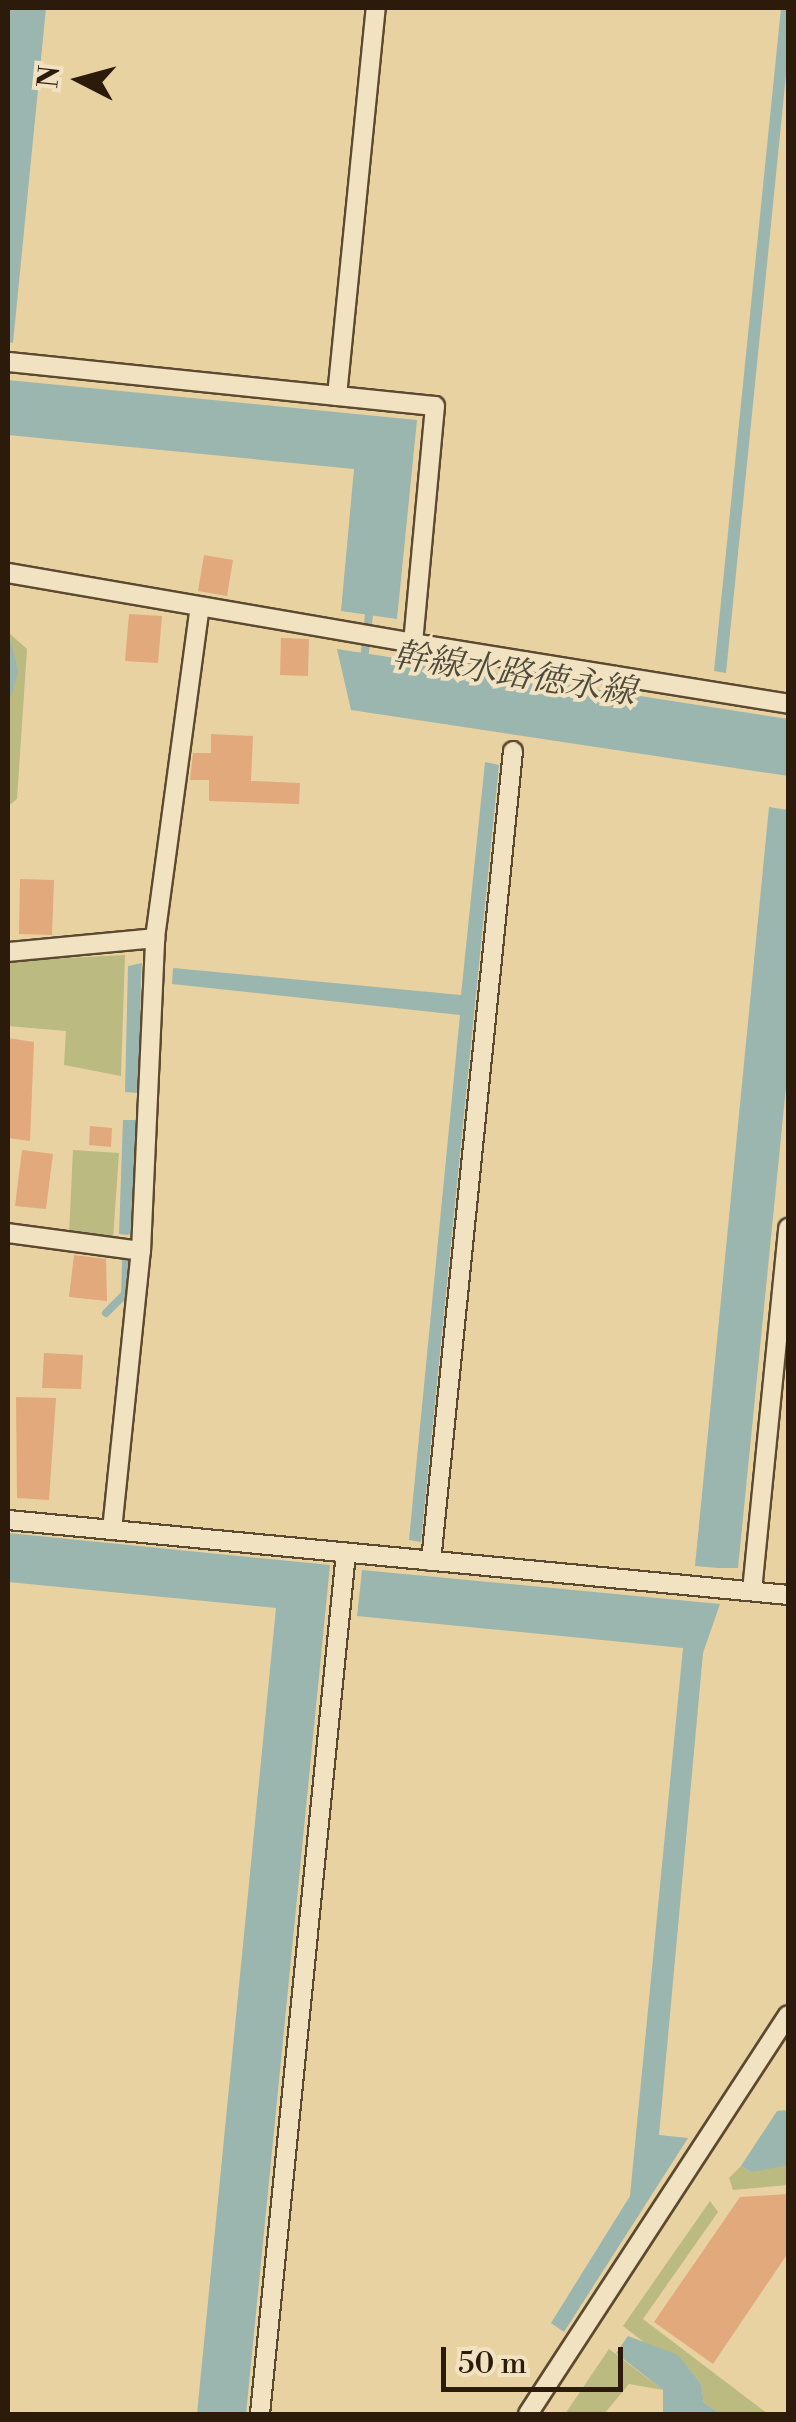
<!DOCTYPE html>
<html>
<head>
<meta charset="utf-8">
<style>
	body { margin:0 }
	#map { position:relative; width:796px; height:2422px; overflow:hidden; background:#e9d2a1; font-family:"Libre Bodoni","Noto Serif JP",serif }
	div>[style] { position:absolute }
	.green>* { inset:0; background:#bbba81 }
	.water>* { inset:0; background:#9ab6ae }
	.stream>* { height:8px; margin:-4px; padding:0 4px; transform-origin:4px; border-radius:4px; background:#9ab6ae }
	.building>* { inset:0; background:#e1a97c }
	.roads { filter:drop-shadow(2px 0 #5b4930) drop-shadow(-2px 0 #5b4930) drop-shadow(0 2px #5b4930) drop-shadow(0 -2px #5b4930) }
	.minor>* { height:18px; margin:-9px; padding:0 9px; transform-origin:9px; border-radius:9px; background:#f1e2c2 }
	span { translate:-50% -50%; white-space:nowrap; text-align:center; line-height:1.15; -webkit-text-stroke:8px #f1e2c2; paint-order:stroke }
	.water-label { font-size:35px; color:#4d4a3b; font-style:italic }
	.frame { position:absolute; inset:0; border:10px solid #2c1b0a; pointer-events:none }
	.north { position:absolute; left:30px; top:30px; width:100px; height:100px; -webkit-text-stroke:8px #f1e2c2; paint-order:stroke; rotate:276deg; font-size:28px; font-weight:700; line-height:40px; text-align:center; color:#2c1b0a }
	.north::after { content:''; display:block; margin:auto; width:35px; height:45px; background:#2c1b0a; clip-path:polygon(50% 0,100% 100%,50% 72%,0 100%) }
	.scale { position:absolute; left:441px; top:2347px; width:182px; height:45px; box-sizing:border-box; border:5px solid #2c1b0a; border-top:0; padding-left:12px; font-size:30px; line-height:35px; white-space:nowrap; color:#2c1b0a; -webkit-text-stroke:8px #f1e2c2; paint-order:stroke }
</style>
</head>
<body>
<div id="map">
	<div class="green">
		<i style="clip-path:polygon(8px 632px,27px 649px,17px 799px,8px 806px)"></i>
		<i style="clip-path:polygon(125px 955px,121px 1076px,64px 1065px,66px 1031px,8px 1026px,8px 961px)"></i>
		<i style="clip-path:polygon(73px 1150px,119px 1153px,113px 1239px,69px 1234px)"></i>
		<i style="clip-path:polygon(773px 2164px,788px 2165px,788px 2185px,733px 2190px,729px 2178px,741px 2166px,751px 2172px)"></i>
		<i style="clip-path:polygon(710px 2201px,718px 2212px,643px 2319px,768px 2414px,721px 2414px,704px 2403px,701px 2384px,678px 2356px,654px 2350px,623px 2326px)"></i>
		<i style="clip-path:polygon(609px 2349px,663px 2390px,629px 2384px,604px 2414px,565px 2414px)"></i>
	</div>
	<div class="water">
		<i style="clip-path:polygon(8px 8px,46px 8px,13px 343px,8px 342px)"></i>
		<i style="clip-path:polygon(781px 8px,788px 8px,788px 55px,726px 673px,714px 671px)"></i>
		<i style="clip-path:polygon(8px 380px,417px 420px,397px 619px,341px 611px,354px 469px,8px 435px)"></i>
		<i style="clip-path:polygon(337px 649px,788px 719px,788px 776px,351px 710px)"></i>
		<i style="clip-path:polygon(485px 762px,499px 765px,421px 1542px,409px 1540px,460px 1015px,172px 984px,173px 968px,461px 995px)"></i>
		<i style="clip-path:polygon(769px 807px,788px 810px,788px 1067px,738px 1568px,718px 1568px,695px 1566px)"></i>
		<i style="clip-path:polygon(142px 963px,141px 975px,139px 1093px,125px 1092px,128px 966px)"></i>
		<i style="clip-path:polygon(123px 1120px,138px 1120px,133px 1233px,127px 1235px,119px 1234px)"></i>
		<i style="clip-path:polygon(8px 1533px,330px 1565px,246px 2414px,197px 2414px,276px 1608px,8px 1582px)"></i>
		<i style="clip-path:polygon(362px 1570px,720px 1604px,703px 1653px,659px 2135px,688px 2138px,564px 2332px,551px 2323px,630px 2196px,683px 1648px,357px 1616px)"></i>
		<i style="clip-path:polygon(788px 2110px,788px 2165px,751px 2172px,741px 2166px,777px 2111px)"></i>
		<i style="clip-path:polygon(628px 2336px,678px 2355px,701px 2384px,704px 2403px,721px 2414px,663px 2414px,663px 2390px,616px 2353px)"></i>
	</div>
	<div class="stream">
		<i style="left:8px;top:646px;width:26px;rotate:77deg"></i>
		<i style="left:14px;top:671px;width:23px;rotate:105deg"></i>
		<i style="left:364px;top:661px;width:56px;rotate:-83.9deg"></i>
		<i style="left:106px;top:1313px;width:27px;rotate:-45deg"></i>
		<i style="left:125px;top:1294px;width:38px;rotate:-88deg"></i>
	</div>
	<div class="building">
		<i style="clip-path:polygon(204px 555px,233px 560px,227px 596px,198px 591px)"></i>
		<i style="clip-path:polygon(129px 614px,162px 616px,158px 663px,125px 661px)"></i>
		<i style="clip-path:polygon(281px 638px,309px 639px,308px 676px,280px 675px)"></i>
		<i style="clip-path:polygon(211px 734px,253px 736px,251px 781px,300px 783px,299px 804px,209px 801px,209px 780px,190px 780px,193px 753px,211px 753px)"></i>
		<i style="clip-path:polygon(20px 879px,54px 880px,52px 935px,19px 934px)"></i>
		<i style="clip-path:polygon(8px 1038px,34px 1042px,30px 1141px,8px 1138px)"></i>
		<i style="clip-path:polygon(90px 1126px,112px 1128px,111px 1147px,89px 1145px)"></i>
		<i style="clip-path:polygon(22px 1150px,53px 1154px,46px 1209px,15px 1206px)"></i>
		<i style="clip-path:polygon(74px 1255px,106px 1259px,107px 1301px,69px 1297px)"></i>
		<i style="clip-path:polygon(44px 1353px,83px 1355px,81px 1389px,42px 1388px)"></i>
		<i style="clip-path:polygon(16px 1397px,56px 1398px,49px 1500px,17px 1498px)"></i>
		<i style="clip-path:polygon(788px 2194px,788px 2253px,713px 2364px,654px 2322px,740px 2197px)"></i>
	</div>
	<div class="roads">
		<div class="minor">
			<i style="left:8px;top:362px;width:429px;rotate:5.9deg"></i>
			<i style="left:435px;top:406px;width:238px;rotate:95.3deg"></i>
			<i style="left:413px;top:643px;width:380px;rotate:9.2deg"></i>
			<i style="left:337px;top:396px;width:390px;rotate:-84.3deg"></i>
			<i style="left:8px;top:573px;width:411px;rotate:9.8deg"></i>
			<i style="left:8px;top:952px;width:148px;rotate:-5.4deg"></i>
			<i style="left:8px;top:1233px;width:134px;rotate:7.7deg"></i>
			<i style="left:8px;top:1520px;width:784px;rotate:5.49deg"></i>
			<i style="left:112px;top:1530px;width:281px;rotate:-84.1deg"></i>
			<i style="left:141px;top:1251px;width:313px;rotate:-87.4deg"></i>
			<i style="left:155px;top:938px;width:334px;rotate:-82.3deg"></i>
			<i style="left:431px;top:1561px;width:814px;rotate:-84.22deg"></i>
			<i style="left:752px;top:1591px;width:365px;rotate:-84.3deg"></i>
			<i style="left:260px;top:2414px;width:865px;rotate:-84.3deg"></i>
			<i style="left:528px;top:2414px;width:476px;rotate:-56.9deg"></i>
		</div>
	</div>
	<div class="water-label">
		<span style="left:514px;top:675px;rotate:9deg">幹線水路徳永線</span>
	</div>
	<div class="frame"></div>
	<div class="north">N</div>
	<div class="scale">50 m</div>
</div>
</body>
</html>
